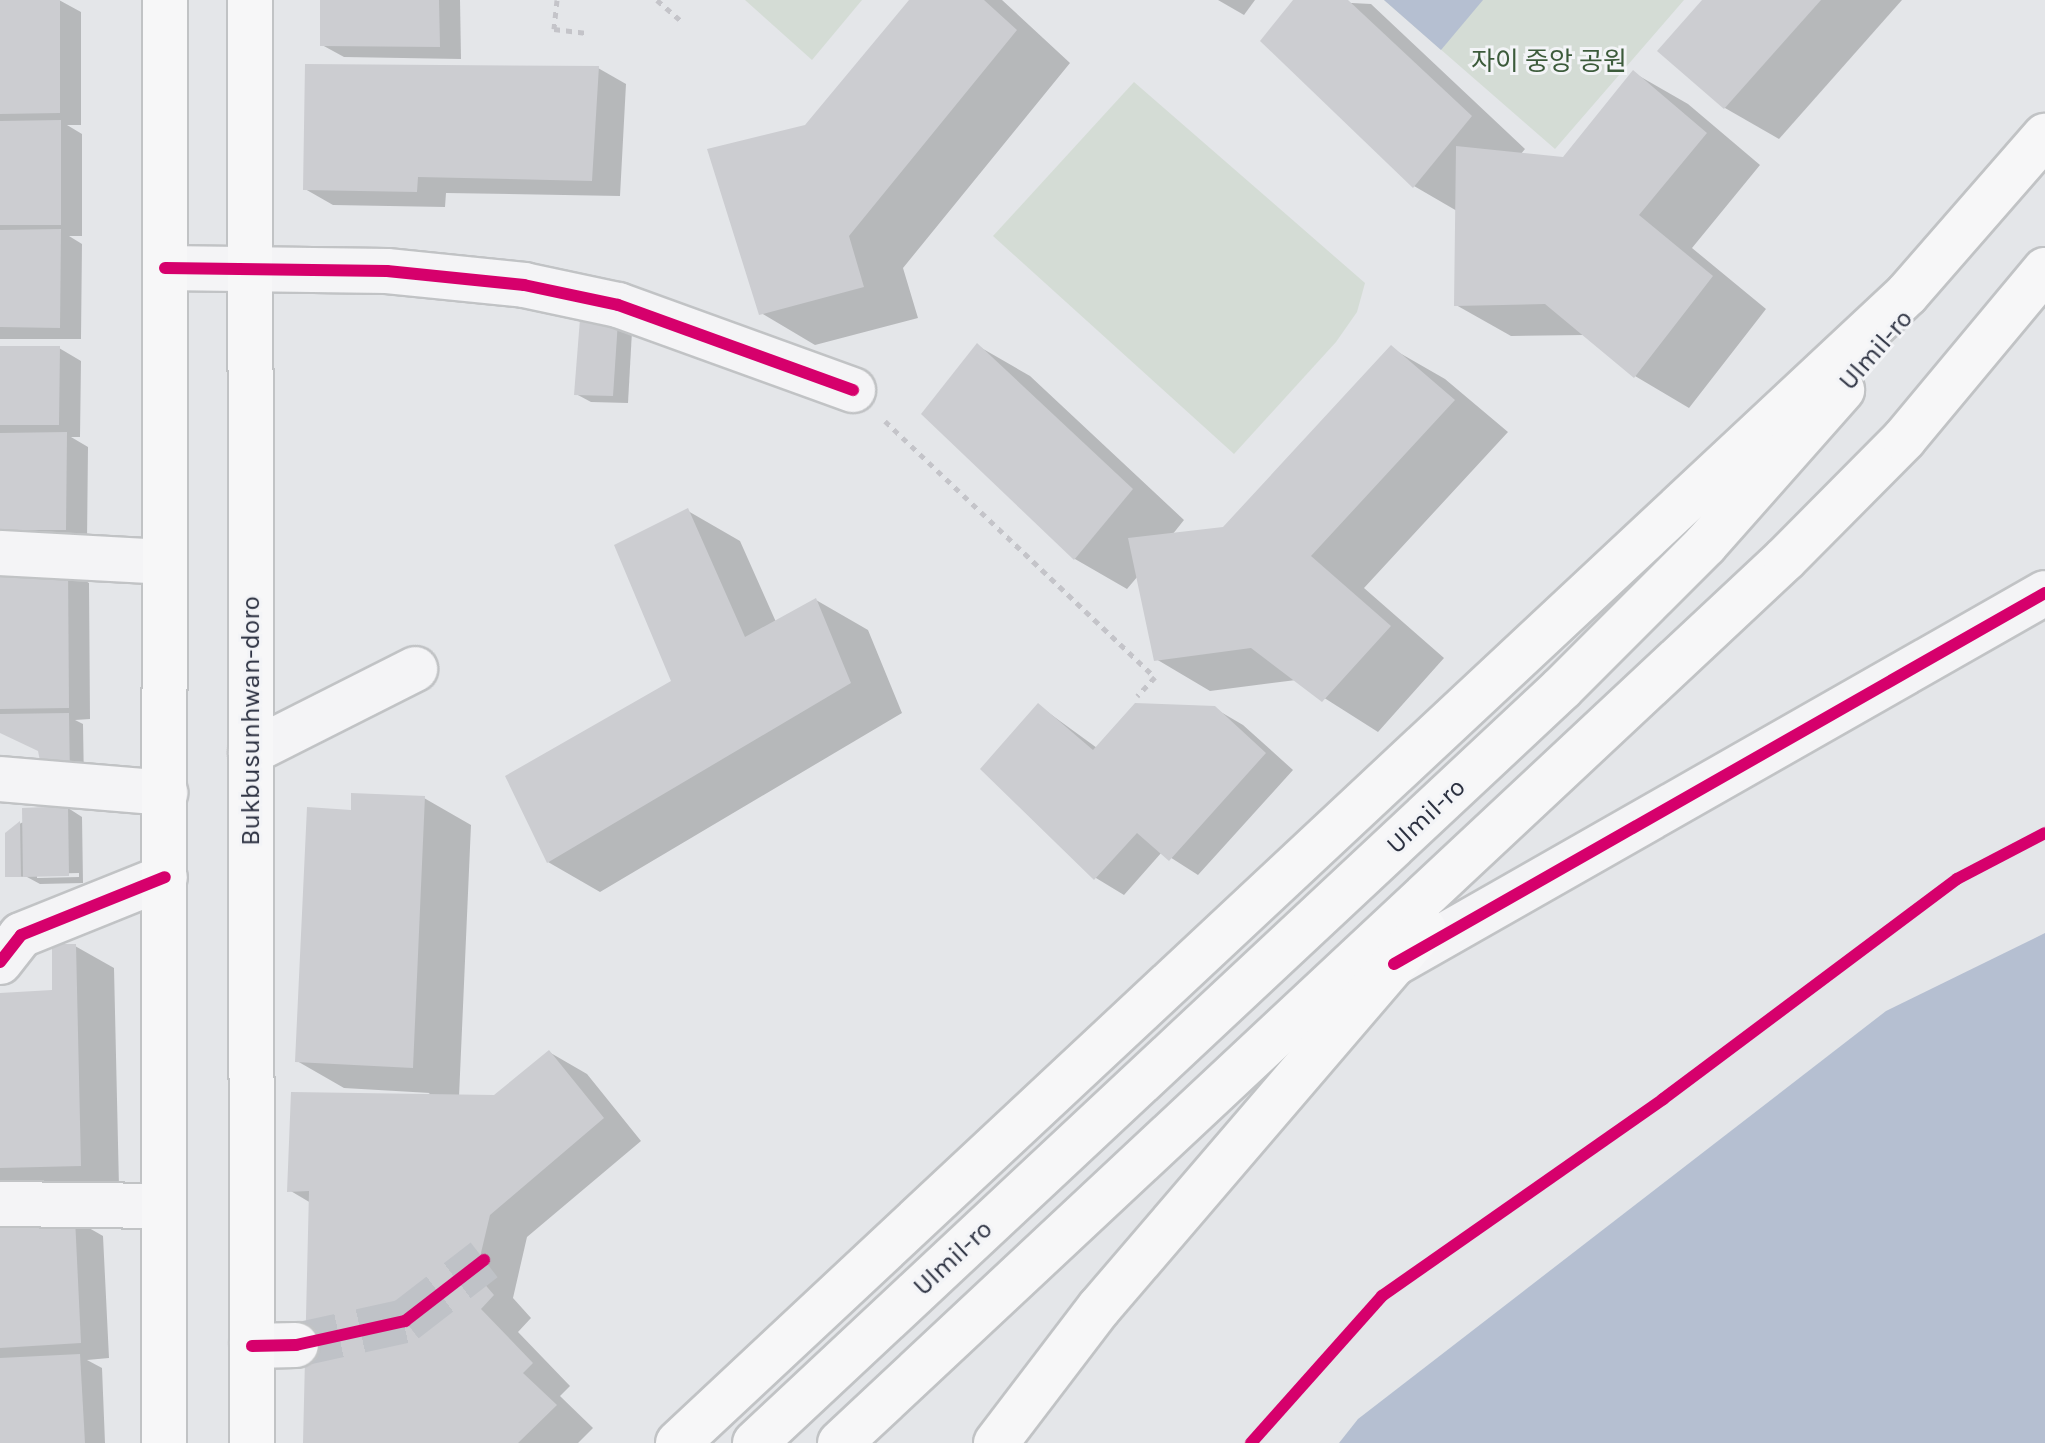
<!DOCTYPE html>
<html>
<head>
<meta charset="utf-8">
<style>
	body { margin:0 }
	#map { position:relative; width:2045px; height:1443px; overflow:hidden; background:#e4e6e9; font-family:Karla,"Noto Sans KR",sans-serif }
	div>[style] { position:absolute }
	.green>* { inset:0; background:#d4dcd5 }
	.water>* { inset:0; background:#b5bfd1 }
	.shadow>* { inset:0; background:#0003 }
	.building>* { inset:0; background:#cccdd1 }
	.minor-tunnel>* { height:44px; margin-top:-22px; transform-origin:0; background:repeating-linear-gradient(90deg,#bfc2c7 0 44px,transparent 0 66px) }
	.path>* { height:5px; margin-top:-2.5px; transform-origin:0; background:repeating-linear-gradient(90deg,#c4c4c9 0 6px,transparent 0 12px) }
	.roads { filter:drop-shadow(2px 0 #c1c3c5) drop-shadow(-2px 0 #c1c3c5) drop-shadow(0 2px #c1c3c5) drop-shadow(0 -2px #c1c3c5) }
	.minor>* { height:44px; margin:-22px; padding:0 22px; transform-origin:22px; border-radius:22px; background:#f4f4f6 }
	.primary>* { height:44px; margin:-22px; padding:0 22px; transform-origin:22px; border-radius:22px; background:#f7f7f8 }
	.cycleway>* { height:12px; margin:-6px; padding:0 6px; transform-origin:6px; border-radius:6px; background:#d6006c }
	span { translate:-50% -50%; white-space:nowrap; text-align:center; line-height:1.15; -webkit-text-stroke:6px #f3f4f7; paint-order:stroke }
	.park-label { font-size:26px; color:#3c5b3b }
	.street-label { font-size:26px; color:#2c3141 }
</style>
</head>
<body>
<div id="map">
	<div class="green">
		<i style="clip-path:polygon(745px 0,862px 0,812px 60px)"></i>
		<i style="clip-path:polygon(1384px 0,1684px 0,1555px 149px)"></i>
		<i style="clip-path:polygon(1134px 82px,1365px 283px,1357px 312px,1336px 342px,1234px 454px,993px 236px)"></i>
	</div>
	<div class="water">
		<i style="clip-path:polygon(1384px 0,1483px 0,1441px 50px)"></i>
		<i style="clip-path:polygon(2045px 933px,2045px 1443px,1339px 1443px,1358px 1419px,1886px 1011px)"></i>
	</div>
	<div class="shadow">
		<i style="clip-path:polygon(0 0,59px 0,81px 12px,81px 125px,67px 125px,82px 134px,82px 236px,69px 236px,82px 244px,81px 339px,0 339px)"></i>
		<i style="clip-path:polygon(322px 0,460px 0,461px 59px,344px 57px,322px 45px)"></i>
		<i style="clip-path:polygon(911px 0,1002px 0,1070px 63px,903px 268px,918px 318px,815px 345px,761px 313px,807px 126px)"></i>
		<i style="clip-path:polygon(1218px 0,1255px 0,1244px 15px)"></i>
		<i style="clip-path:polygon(1295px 0,1371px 4px,1525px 149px,1520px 155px,1564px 159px,1634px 73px,1688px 104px,1760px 165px,1692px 248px,1766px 309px,1689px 408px,1635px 376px,1585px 335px,1511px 336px,1456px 305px,1457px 211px,1414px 186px)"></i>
		<i style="clip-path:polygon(1705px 0,1902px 0,1779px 139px,1725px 108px)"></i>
		<i style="clip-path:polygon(598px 68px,626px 84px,620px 196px,446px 193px,445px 207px,333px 205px,305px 189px)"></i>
		<i style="clip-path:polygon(618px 323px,632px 331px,628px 403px,591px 402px,576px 394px)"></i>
		<i style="clip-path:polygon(978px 346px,1030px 376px,1184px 520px,1172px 535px,1224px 529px,1391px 348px,1445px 379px,1508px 432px,1364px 588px,1444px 658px,1378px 732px,1296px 680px,1210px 691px,1156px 659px,1138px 576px,1127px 589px,1075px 559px,924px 413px)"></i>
		<i style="clip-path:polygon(0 348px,59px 348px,81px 361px,80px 437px,71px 437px,88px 447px,87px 542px,0 542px)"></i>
		<i style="clip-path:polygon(688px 511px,740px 541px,776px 622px,816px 600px,868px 630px,902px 713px,600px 892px,548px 862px,673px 682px)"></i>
		<i style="clip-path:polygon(0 569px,67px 570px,89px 583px,90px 719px,75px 720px,83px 724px,84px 784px,40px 751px,0 731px)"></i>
		<i style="clip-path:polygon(1038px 705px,1097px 748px,1214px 708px,1243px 725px,1293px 770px,1198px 875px,1162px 852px,1124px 895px,1096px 878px,983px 769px)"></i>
		<i style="clip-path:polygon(424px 798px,471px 825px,459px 1097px,495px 1097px,549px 1052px,587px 1074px,641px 1141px,527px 1237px,513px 1298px,531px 1318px,518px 1332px,570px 1386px,560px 1396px,593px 1428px,578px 1443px,305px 1443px,311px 1203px,289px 1190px,430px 1093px,344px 1088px,297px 1061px,353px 812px)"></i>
		<i style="clip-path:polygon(evenodd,68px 808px,82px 817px,83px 883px,40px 884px,27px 877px,7px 876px,7px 834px,21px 823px,68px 808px,79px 873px,79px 877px,37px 878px,37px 874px,79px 873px)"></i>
		<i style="clip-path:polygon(75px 946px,114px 968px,119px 1187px,0 1190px,0 996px,54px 992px)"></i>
		<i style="clip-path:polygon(75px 1220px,103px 1236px,109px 1358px,87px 1360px,102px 1368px,105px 1443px,0 1443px,0 1226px)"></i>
	</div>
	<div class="building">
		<i style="clip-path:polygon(0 0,60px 0,60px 113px,0 114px)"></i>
		<i style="clip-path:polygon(320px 0,439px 0,440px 47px,320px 46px)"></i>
		<i style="clip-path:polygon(909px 0,984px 0,1017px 30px,849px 236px,864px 287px,759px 315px,707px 149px,805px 125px)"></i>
		<i style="clip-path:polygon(1293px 0,1348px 0,1472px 116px,1413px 188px,1260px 41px)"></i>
		<i style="clip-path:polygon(1702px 0,1821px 0,1724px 109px,1657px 51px)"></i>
		<i style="clip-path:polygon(305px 64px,599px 66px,592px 181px,418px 177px,417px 192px,303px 190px)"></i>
		<i style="clip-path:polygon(1633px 70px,1707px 133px,1639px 215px,1713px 276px,1634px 378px,1545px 304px,1454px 306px,1456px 146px,1563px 157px)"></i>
		<i style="clip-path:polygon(61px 120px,61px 225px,0 225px,0 121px)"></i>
		<i style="clip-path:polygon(61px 229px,60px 328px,0 327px,0 230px)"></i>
		<i style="clip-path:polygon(580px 319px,618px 321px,613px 396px,574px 395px)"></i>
		<i style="clip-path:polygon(977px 343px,1133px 489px,1074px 560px,921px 414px)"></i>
		<i style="clip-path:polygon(1391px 345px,1455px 400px,1311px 556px,1391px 626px,1322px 702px,1251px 648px,1154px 661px,1128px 538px,1223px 527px)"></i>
		<i style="clip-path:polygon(0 346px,60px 346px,59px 425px,0 425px)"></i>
		<i style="clip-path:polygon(67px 432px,66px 530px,0 530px,0 433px)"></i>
		<i style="clip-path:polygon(688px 508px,745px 637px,816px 598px,851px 683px,547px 863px,505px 776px,671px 681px,614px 545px)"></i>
		<i style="clip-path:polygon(0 567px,68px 568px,69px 708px,0 709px)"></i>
		<i style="clip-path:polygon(1038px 703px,1093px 750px,1135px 703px,1215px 706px,1266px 753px,1169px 861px,1137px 833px,1094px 880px,980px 769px)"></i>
		<i style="clip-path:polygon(69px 713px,70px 776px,43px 776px,38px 751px,0 733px,0 714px)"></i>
		<i style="clip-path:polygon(351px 793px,425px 796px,413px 1068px,295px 1062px,307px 807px,351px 810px)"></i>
		<i style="clip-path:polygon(68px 806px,69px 876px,23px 877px,22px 808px)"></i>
		<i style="clip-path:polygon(20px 821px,21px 877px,5px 877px,5px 833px)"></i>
		<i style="clip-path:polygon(52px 944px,76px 944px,81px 1166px,0 1168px,0 993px,52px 990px)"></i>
		<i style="clip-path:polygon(549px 1050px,604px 1118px,490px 1215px,476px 1274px,494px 1295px,481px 1309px,533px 1363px,523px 1373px,557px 1405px,518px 1443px,303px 1443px,309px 1191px,287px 1192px,291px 1092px,494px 1095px)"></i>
		<i style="clip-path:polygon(75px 1218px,81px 1343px,0 1348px,0 1224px)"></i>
		<i style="clip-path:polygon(80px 1354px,85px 1443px,0 1443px,0 1358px)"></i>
	</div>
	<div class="minor-tunnel">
		<i style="left:296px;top:1345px;width:112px;rotate:-12.4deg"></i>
		<i style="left:405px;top:1321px;width:100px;rotate:-37.7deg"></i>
	</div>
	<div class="path">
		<i style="left:557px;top:0;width:29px;rotate:96deg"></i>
		<i style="left:554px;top:29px;width:35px;rotate:7deg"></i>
		<i style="left:657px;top:0;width:35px;rotate:41deg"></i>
		<i style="left:885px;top:421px;width:372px;rotate:43.5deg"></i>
		<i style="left:1155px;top:677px;width:26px;rotate:133deg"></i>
	</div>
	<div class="roads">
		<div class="minor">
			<i style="left:165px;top:268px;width:222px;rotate:0.8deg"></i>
			<i style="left:387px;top:271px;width:138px;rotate:5.8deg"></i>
			<i style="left:524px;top:285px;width:96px;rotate:12deg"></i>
			<i style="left:618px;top:305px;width:250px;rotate:19.9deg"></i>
			<i style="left:0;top:553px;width:165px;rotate:3.1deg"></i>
			<i style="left:251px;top:752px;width:184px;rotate:-26.8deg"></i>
			<i style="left:0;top:779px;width:166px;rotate:4.8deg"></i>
			<i style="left:0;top:962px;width:34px;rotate:-52deg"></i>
			<i style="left:21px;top:935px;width:155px;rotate:-21.9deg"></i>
			<i style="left:1394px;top:964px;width:749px;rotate:-29.68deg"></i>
			<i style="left:0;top:1204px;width:164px;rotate:0.7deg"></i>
			<i style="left:252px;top:1346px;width:44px;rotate:-1.3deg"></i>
		</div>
		<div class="primary">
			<i style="left:250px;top:0;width:1443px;rotate:89.92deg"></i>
			<i style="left:164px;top:1443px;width:1443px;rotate:-89.96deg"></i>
			<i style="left:678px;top:1443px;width:1682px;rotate:-43.07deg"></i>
			<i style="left:1907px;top:294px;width:210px;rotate:-48.9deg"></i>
			<i style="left:755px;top:1443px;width:1104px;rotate:-43.09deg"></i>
			<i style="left:1561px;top:689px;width:204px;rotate:-45deg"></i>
			<i style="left:1705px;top:545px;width:207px;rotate:-48.5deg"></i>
			<i style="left:840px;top:1443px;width:1294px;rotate:-43.09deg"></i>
			<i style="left:1785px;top:559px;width:169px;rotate:-45.2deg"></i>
			<i style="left:1904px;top:439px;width:220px;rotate:-50.2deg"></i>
			<i style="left:996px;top:1443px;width:170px;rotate:-52.7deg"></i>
			<i style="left:1099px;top:1308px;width:499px;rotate:-49.4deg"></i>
		</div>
	</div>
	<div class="cycleway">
		<i style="left:165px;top:268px;width:222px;rotate:0.8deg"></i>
		<i style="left:387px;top:271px;width:138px;rotate:5.8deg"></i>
		<i style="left:524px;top:285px;width:96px;rotate:12deg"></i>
		<i style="left:618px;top:305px;width:250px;rotate:19.9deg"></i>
		<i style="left:0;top:962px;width:34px;rotate:-52deg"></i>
		<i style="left:21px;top:935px;width:155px;rotate:-21.9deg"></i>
		<i style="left:1394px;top:964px;width:749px;rotate:-29.68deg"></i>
		<i style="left:252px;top:1346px;width:44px;rotate:-1.3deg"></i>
		<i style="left:296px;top:1345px;width:112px;rotate:-12.4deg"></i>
		<i style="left:405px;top:1321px;width:100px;rotate:-37.7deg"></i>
		<i style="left:1251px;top:1443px;width:197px;rotate:-48.3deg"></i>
		<i style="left:1382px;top:1296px;width:343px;rotate:-35deg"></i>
		<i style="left:1663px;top:1099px;width:367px;rotate:-36.8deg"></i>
		<i style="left:1957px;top:879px;width:99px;rotate:-27.6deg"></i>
	</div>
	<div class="park-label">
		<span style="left:1549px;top:62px">자이 중앙 공원</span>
	</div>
	<div class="street-label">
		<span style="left:1876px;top:350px;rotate:-49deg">Ulmil-ro</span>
		<span style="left:251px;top:721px;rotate:-90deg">Bukbusunhwan-doro</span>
		<span style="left:1426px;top:816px;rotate:-43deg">Ulmil-ro</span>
		<span style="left:953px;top:1258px;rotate:-43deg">Ulmil-ro</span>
	</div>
</div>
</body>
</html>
